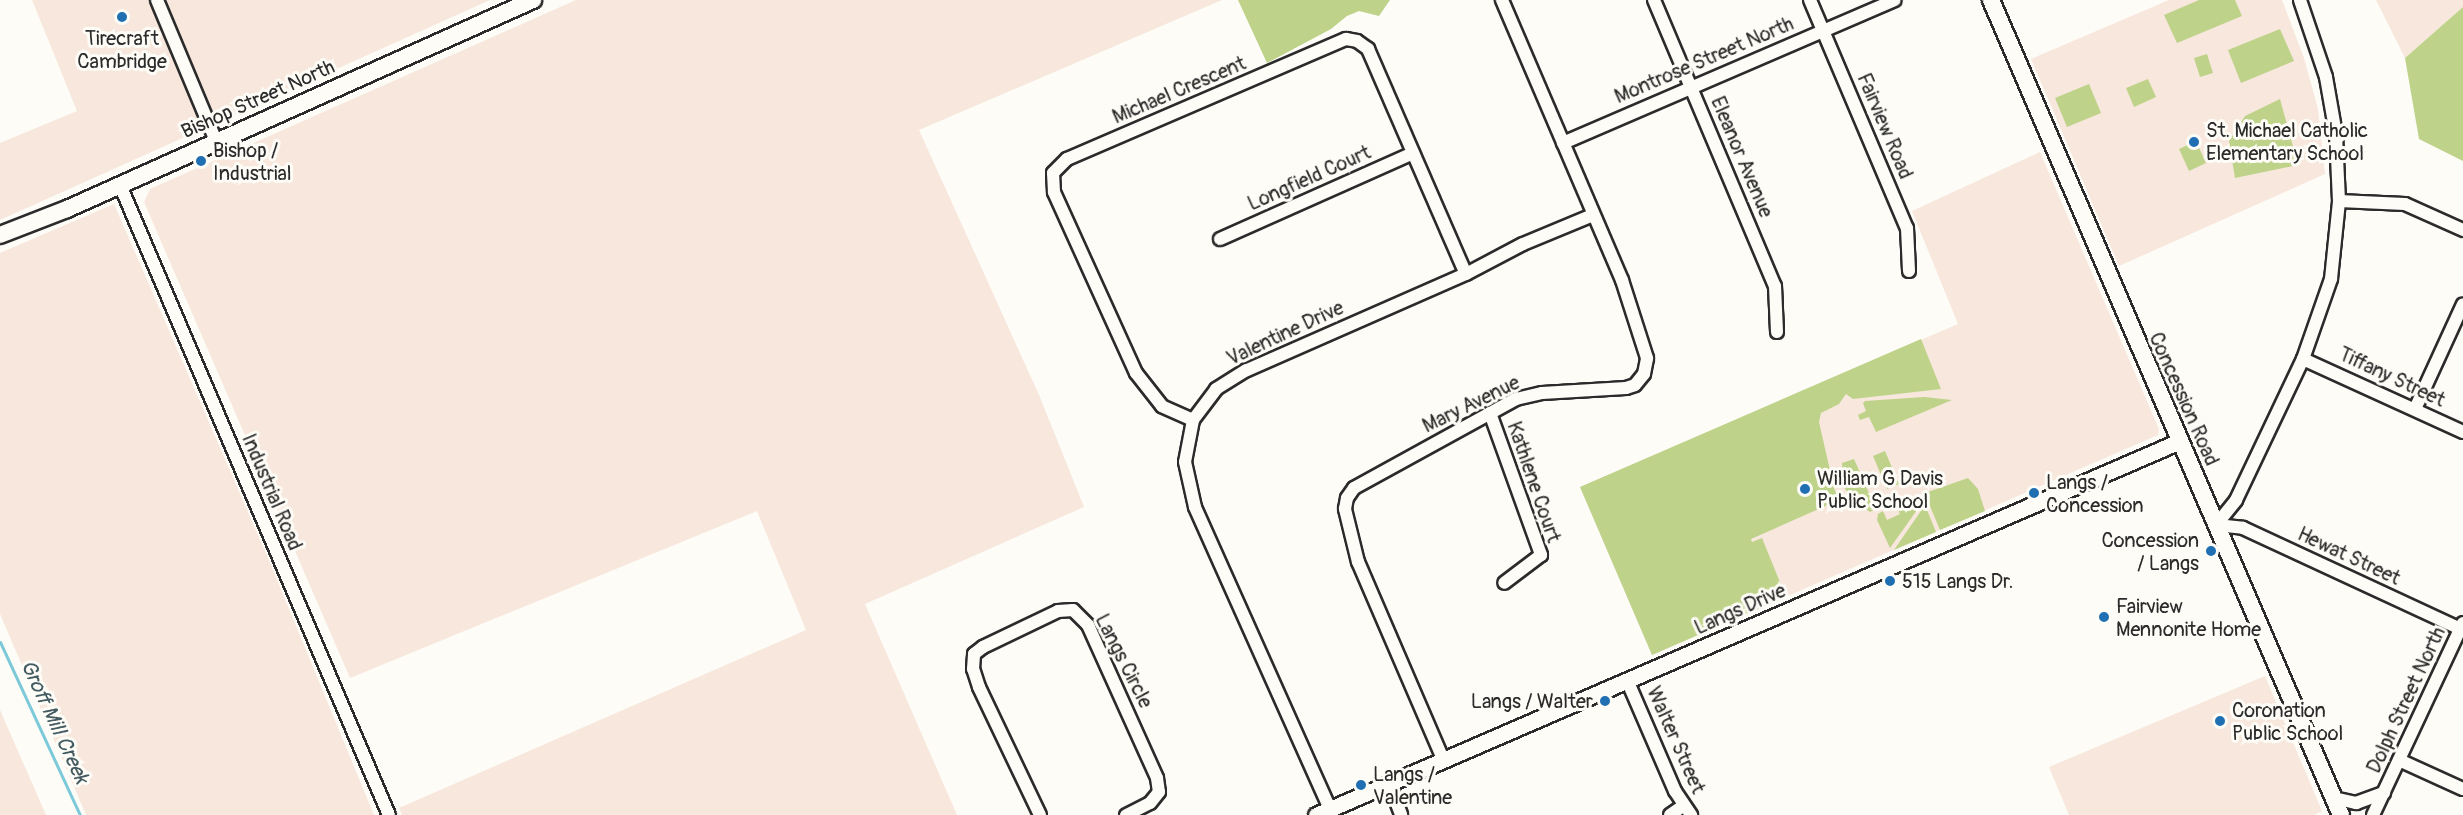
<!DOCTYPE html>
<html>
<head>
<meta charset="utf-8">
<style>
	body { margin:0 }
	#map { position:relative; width:2463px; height:815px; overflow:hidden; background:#fdfcf7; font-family:Pangolin,sans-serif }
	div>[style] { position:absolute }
	.built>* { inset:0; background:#f8e7dc }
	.green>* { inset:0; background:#bed389 }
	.stream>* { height:3px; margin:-1.5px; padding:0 1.5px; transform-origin:1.5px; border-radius:1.5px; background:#7cc9da }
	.roads { filter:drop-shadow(2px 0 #2b2b2b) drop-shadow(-2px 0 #2b2b2b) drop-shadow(0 2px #2b2b2b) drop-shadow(0 -2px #2b2b2b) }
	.minor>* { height:12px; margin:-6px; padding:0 6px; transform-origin:6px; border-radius:6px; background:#fdfcf7 }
	.tertiary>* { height:15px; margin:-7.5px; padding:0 7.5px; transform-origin:7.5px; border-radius:7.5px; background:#fdfcf7 }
	.secondary>* { height:16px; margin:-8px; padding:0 8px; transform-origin:8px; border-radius:8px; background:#fdfcf7 }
	.dots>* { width:16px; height:16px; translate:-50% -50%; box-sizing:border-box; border:3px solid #fdfcf7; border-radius:50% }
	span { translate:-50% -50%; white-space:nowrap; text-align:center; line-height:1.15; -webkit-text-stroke:6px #fdfcf7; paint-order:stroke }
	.poi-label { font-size:20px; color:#2b2b2b }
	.left { translate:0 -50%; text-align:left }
	.right { translate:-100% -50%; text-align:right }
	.street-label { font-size:20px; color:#2b2b2b }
	.water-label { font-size:21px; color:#435a60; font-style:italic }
</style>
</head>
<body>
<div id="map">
	<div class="built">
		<i style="clip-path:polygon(32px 0,490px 0,0 220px,0 143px,77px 111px)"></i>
		<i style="clip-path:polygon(576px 0,1222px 0,919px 130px,1039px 395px,1084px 507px,865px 604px,957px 815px,402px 815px,399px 808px,806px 630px,757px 511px,350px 678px,144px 202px,150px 189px)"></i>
		<i style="clip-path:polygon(2169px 0,2282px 0,2304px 58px,2318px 109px,2325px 174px,2119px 266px,2031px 59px)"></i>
		<i style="clip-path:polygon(2376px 0,2463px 0,2463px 7px,2405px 58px)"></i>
		<i style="clip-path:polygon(2040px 152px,2159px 429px,2158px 435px,1652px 655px,1580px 487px,1958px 324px,1912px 211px)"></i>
		<i style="clip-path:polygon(114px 204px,268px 558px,374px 815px,86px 815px,0 614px,0 253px)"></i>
		<i style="clip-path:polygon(2265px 676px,2322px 811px,2314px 815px,2069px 815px,2049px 767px)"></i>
		<i style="clip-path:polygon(0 710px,46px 815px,0 815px)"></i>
	</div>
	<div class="green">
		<i style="clip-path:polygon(1238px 0,1390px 0,1379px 16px,1359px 11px,1347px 16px,1331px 29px,1267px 63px)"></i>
		<i style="clip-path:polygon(2199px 0,2235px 0,2242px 16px,2177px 43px,2164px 15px)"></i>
		<i style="clip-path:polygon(2463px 7px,2463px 161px,2419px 139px,2405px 58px)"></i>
		<i style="clip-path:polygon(2280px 29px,2294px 61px,2241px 83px,2228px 50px)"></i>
		<i style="clip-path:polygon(2207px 54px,2213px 73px,2200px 77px,2194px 58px)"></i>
		<i style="clip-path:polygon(2148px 79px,2156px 97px,2134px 107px,2126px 88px)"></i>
		<i style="clip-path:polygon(2089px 84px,2101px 113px,2067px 127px,2055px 98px)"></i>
		<i style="clip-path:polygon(2280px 99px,2298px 165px,2235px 178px,2229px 141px,2245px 116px)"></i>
		<i style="clip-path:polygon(2196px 141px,2206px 163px,2189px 171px,2179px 149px)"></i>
		<i style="clip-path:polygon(1921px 339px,1941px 389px,1853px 399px,1846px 394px,1839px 404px,1821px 413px,1819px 422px,1834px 488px,1839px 500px,1751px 539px,1752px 542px,1762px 538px,1786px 597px,1652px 655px,1580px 487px)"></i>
		<i style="clip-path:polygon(1924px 397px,1952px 400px,1876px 432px,1869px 417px,1860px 420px,1858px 415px,1866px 411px,1863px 403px,1865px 401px)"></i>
		<i style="clip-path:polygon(1885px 451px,1899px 484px,1887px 489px,1873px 456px)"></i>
		<i style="clip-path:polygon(1854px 459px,1876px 509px,1870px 512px,1852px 500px,1844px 487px,1842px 463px)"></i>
		<i style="clip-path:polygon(1968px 478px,1978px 489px,1985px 511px,1940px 530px,1927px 499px,1928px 492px)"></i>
		<i style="clip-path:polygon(1919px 496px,1922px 503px,1890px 548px,1877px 520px,1878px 514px,1883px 511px,1887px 520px,1900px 514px,1896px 506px)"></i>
		<i style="clip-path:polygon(1925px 505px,1936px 532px,1894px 550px)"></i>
	</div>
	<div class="stream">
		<i style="left:0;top:642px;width:191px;rotate:65.2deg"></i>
	</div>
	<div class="roads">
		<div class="minor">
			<i style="left:157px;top:0;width:153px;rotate:67.3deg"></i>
			<i style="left:1654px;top:0;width:311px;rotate:67.1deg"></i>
			<i style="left:1775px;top:286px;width:46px;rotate:87.5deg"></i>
			<i style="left:1810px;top:0;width:248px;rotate:67deg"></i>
			<i style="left:1907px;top:228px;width:43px;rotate:87.3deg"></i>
			<i style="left:1563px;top:143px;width:361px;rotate:-23.3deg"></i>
			<i style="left:120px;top:185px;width:685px;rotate:66.88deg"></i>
			<i style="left:2339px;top:201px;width:66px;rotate:2.6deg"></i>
			<i style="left:2405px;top:204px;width:64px;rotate:24.1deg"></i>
			<i style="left:1220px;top:239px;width:211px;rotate:-24deg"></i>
			<i style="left:2303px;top:359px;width:176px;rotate:24.5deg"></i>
			<i style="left:2415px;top:409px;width:115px;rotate:-65.4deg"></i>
			<i style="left:1490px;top:413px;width:151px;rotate:70.2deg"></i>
			<i style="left:1541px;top:555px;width:46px;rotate:142.9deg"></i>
			<i style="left:1193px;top:420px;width:34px;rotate:-156deg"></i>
			<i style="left:1162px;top:406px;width:42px;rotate:-128.2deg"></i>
			<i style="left:1136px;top:373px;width:199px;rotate:-114.4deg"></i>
			<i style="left:1054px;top:192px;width:19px;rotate:-93deg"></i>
			<i style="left:1053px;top:173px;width:20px;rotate:-45deg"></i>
			<i style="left:1067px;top:159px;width:304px;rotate:-23.3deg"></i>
			<i style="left:1346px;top:39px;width:11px;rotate:10deg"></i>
			<i style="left:1357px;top:41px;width:14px;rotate:36deg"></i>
			<i style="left:1368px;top:49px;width:245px;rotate:66.5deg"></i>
			<i style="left:2216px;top:525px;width:32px;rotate:-51deg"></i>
			<i style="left:2236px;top:500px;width:156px;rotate:-64.6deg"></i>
			<i style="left:2303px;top:359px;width:85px;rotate:-70.7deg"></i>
			<i style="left:2331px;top:279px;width:78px;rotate:-84.1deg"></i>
			<i style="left:2339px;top:201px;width:67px;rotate:-92.6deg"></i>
			<i style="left:2336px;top:134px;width:58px;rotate:-100deg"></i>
			<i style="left:2326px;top:77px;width:81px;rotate:-108.7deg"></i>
			<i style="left:2216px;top:525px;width:27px;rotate:6deg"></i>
			<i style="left:2243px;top:528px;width:242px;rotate:24.9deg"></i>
			<i style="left:1627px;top:680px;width:121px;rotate:66.6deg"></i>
			<i style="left:1675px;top:791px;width:29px;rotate:56deg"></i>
			<i style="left:1443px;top:759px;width:215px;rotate:-113.3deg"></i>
			<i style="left:1358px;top:562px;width:55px;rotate:-103.8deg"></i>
			<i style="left:1345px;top:509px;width:11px;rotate:-80deg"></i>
			<i style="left:1347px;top:498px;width:12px;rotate:-55deg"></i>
			<i style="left:1354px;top:488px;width:185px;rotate:-28.8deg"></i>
			<i style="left:1516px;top:399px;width:27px;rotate:-13deg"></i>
			<i style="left:1542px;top:393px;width:84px;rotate:-3.4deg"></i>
			<i style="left:1626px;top:388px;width:9px;rotate:-18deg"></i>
			<i style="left:1635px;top:385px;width:14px;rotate:-51deg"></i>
			<i style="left:1644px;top:374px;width:16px;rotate:-79deg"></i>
			<i style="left:1647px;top:358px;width:82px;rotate:-107.8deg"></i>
			<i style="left:1622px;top:280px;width:305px;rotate:-113.2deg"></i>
			<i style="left:2399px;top:760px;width:70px;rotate:24.4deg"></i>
			<i style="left:1389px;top:783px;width:34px;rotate:69deg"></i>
			<i style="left:2334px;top:798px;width:23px;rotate:13deg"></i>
			<i style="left:2356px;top:803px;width:30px;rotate:-20deg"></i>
			<i style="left:1330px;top:809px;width:331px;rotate:-114.1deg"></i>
			<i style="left:1195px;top:507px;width:46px;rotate:-102.5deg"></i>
			<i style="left:1185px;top:462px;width:43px;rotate:-79.2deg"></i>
			<i style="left:1193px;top:420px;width:39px;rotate:-53deg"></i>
			<i style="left:1216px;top:389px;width:36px;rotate:-32deg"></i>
			<i style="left:1247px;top:370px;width:239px;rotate:-23.7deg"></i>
			<i style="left:1466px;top:274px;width:64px;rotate:-27.8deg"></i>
			<i style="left:1523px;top:244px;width:76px;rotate:-22.5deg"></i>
			<i style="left:1040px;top:815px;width:142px;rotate:-115.5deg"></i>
			<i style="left:979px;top:687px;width:19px;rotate:-108deg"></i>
			<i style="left:973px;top:669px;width:15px;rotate:-86deg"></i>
			<i style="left:974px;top:654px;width:11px;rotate:-38deg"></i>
			<i style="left:983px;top:647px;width:83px;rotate:-25.6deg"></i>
			<i style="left:1058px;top:611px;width:15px;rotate:-4deg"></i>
			<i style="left:1073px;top:610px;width:21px;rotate:45deg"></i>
			<i style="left:1088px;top:625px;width:168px;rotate:65.7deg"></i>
			<i style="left:1157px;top:778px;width:14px;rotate:82deg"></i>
			<i style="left:1159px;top:792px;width:14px;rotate:129deg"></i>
			<i style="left:1150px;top:803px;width:27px;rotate:153deg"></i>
			<i style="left:1670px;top:815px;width:16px;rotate:-35deg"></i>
			<i style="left:2373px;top:815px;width:212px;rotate:-64.9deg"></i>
		</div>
		<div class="tertiary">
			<i style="left:1316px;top:815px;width:941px;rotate:-23.41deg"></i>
		</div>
		<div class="secondary">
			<i style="left:1991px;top:0;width:887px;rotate:66.76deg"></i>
			<i style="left:0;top:235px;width:72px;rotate:-21.2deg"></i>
			<i style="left:67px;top:209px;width:511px;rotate:-24.16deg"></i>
		</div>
	</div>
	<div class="dots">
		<i style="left:122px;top:17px;background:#1f6fb2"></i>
		<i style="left:2194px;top:142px;background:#1f6fb2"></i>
		<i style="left:201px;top:161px;background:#1f6fb2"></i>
		<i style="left:1805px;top:489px;background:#1f6fb2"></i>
		<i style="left:2034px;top:493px;background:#1f6fb2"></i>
		<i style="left:2211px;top:551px;background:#1f6fb2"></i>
		<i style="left:1890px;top:581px;background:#1f6fb2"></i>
		<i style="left:2104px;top:617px;background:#1f6fb2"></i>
		<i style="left:1605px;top:701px;background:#1f6fb2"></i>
		<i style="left:2220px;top:721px;background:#1f6fb2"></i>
		<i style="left:1361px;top:785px;background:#1f6fb2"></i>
	</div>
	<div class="poi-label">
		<span style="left:122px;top:50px">Tirecraft<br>Cambridge</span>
		<span class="left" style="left:2206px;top:142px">St. Michael Catholic<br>Elementary School</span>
		<span class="left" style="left:213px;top:162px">Bishop /<br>Industrial</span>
		<span class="left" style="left:1817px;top:490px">William G Davis<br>Public School</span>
		<span class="left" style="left:2046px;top:494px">Langs /<br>Concession</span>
		<span class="right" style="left:2199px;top:552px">Concession<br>/ Langs</span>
		<span class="left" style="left:1902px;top:581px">515 Langs Dr.</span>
		<span class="left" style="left:2116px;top:618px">Fairview<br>Mennonite Home</span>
		<span class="right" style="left:1593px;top:701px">Langs / Walter</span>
		<span class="left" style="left:2232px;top:722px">Coronation<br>Public School</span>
		<span class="left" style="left:1373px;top:786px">Langs /<br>Valentine</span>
	</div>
	<div class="street-label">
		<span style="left:1704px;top:60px;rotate:-23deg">Montrose Street North</span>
		<span style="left:1179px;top:90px;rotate:-23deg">Michael Crescent</span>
		<span style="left:258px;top:99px;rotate:-24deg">Bishop Street North</span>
		<span style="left:1885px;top:126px;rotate:67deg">Fairview Road</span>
		<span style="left:1742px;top:157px;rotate:67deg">Eleanor Avenue</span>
		<span style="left:1309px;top:178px;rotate:-24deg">Longfield Court</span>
		<span style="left:1285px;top:333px;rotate:-25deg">Valentine Drive</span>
		<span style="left:2392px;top:377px;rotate:25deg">Tiffany Street</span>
		<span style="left:2184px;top:399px;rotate:66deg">Concession Road</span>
		<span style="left:1471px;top:404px;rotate:-26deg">Mary Avenue</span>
		<span style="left:1534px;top:482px;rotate:71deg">Kathlene Court</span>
		<span style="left:272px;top:492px;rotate:67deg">Industrial Road</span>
		<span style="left:2349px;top:556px;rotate:25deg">Hewat Street</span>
		<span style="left:1740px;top:609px;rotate:-24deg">Langs Drive</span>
		<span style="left:1124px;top:661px;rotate:63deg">Langs Circle</span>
		<span style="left:2406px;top:700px;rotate:-65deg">Dolph Street North</span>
		<span style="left:1676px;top:740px;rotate:66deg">Walter Street</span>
	</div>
	<div class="water-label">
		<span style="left:54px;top:722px;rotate:65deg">Groff Mill Creek</span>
	</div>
</div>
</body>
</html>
